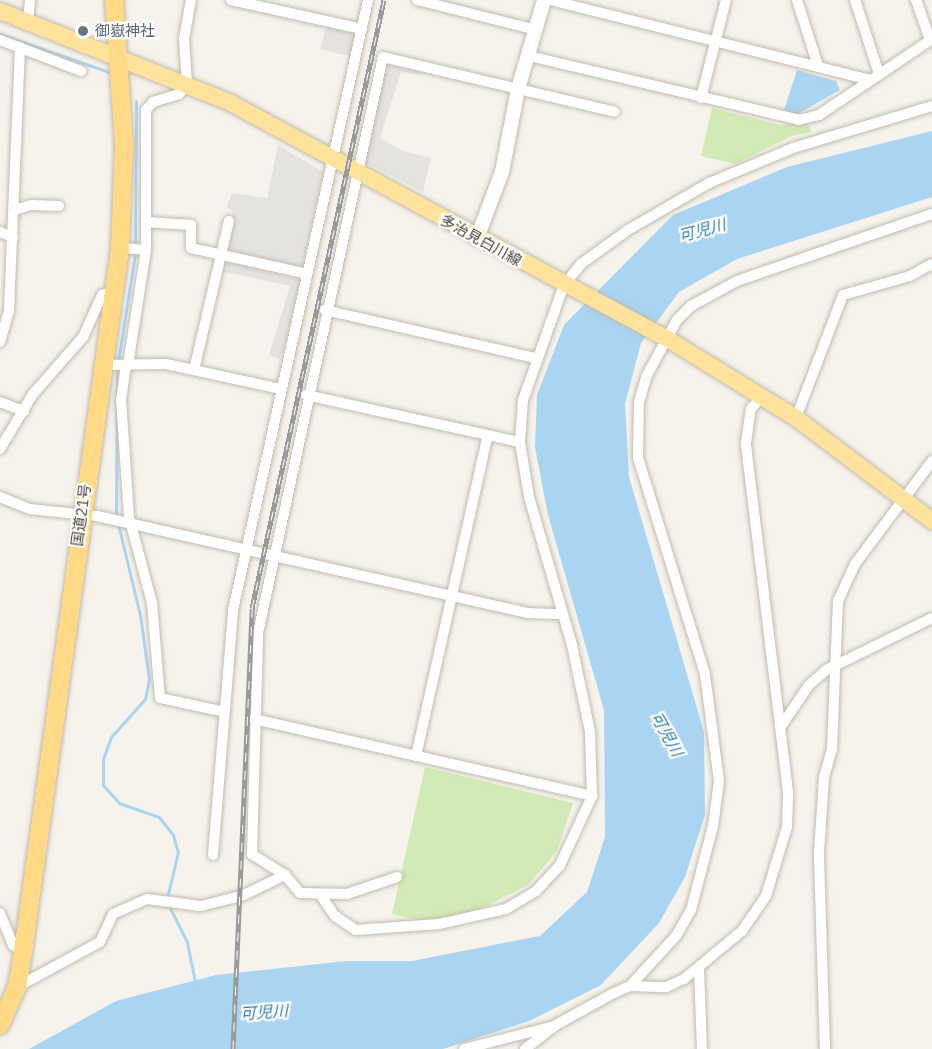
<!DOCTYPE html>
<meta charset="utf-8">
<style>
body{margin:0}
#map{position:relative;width:932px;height:1049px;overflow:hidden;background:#f6f3ec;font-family:"IBM Plex Sans","Noto Sans JP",sans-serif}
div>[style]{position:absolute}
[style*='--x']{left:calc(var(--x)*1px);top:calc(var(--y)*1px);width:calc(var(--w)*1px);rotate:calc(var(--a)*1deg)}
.green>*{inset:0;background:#d2eab5}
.parking>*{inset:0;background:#e5e3e0;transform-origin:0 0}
.water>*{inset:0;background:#a9d4f2}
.stream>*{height:3px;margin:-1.5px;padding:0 1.5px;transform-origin:1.5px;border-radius:1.5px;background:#a9d4f2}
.roads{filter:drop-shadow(0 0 2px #c2bbae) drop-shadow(0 0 2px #c2bbae)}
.minor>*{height:10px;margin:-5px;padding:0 5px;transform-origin:5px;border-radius:5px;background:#fff}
.tertiary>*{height:14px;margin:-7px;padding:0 7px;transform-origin:7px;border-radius:7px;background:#fff}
.primary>*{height:16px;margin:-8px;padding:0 8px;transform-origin:8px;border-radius:8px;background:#ffe39c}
.trunk>*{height:18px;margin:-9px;padding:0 9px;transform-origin:9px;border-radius:9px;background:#ffd985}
.rail>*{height:5px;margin-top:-2.5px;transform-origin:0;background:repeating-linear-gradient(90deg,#fff 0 9px,#9a9a9a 0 18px);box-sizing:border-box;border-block:2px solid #9a9a9a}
.dots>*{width:16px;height:16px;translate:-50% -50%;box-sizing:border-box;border:3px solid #fff;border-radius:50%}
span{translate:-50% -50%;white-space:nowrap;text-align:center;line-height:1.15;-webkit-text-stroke:4.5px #fff;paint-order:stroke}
.worship-label{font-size:15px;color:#5b616d}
.left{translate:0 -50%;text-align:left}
.street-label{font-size:15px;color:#4b4439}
.water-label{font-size:16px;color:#2e7ab2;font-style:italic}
</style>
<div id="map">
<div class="green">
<i style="clip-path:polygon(712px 108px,780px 125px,807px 123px,812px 132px,792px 136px,735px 164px,701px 156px)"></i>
<i style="clip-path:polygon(425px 767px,573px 803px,557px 851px,528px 885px,468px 915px,423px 921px,392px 914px)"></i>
</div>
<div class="parking">
<i style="left:326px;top:25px;width:32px;height:25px;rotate:13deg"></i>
<i style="clip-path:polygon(385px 65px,422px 70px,421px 75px,401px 72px,380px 138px,403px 151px,431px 158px,423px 192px,364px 162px)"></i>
<i style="clip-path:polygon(278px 145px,323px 172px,302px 268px,225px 250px,233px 210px,226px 208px,232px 193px,267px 198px)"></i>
<i style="clip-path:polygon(224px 261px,301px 280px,281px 360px,269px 355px,290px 286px,221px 271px)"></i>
</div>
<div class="water">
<i style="clip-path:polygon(797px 70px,836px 81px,840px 90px,796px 115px,784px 110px)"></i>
<i style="clip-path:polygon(932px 131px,932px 197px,737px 259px,679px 292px,641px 343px,625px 404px,629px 477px,704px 732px,705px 815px,685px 877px,659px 923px,601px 985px,529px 1021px,443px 1049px,29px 1049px,116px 1001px,216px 975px,347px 961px,412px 961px,540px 936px,587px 892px,605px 837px,604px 710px,548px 515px,535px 447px,537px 395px,564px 325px,673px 215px,787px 167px)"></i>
</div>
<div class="stream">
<i style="--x:0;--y:34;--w:115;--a:19.2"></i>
<i style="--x:135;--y:246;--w:145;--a:-89.6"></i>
<i style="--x:118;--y:362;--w:110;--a:-81.1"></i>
<i style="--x:116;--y:517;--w:149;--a:-89.6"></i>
<i style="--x:118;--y:524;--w:94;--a:76.4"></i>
<i style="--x:140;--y:615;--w:65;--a:82"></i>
<i style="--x:149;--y:679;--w:20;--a:101"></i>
<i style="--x:145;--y:699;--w:51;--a:131.8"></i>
<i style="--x:111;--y:737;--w:23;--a:110"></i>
<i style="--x:103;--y:759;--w:26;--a:90"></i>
<i style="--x:103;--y:785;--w:24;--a:48"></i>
<i style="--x:119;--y:803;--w:42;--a:19.3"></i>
<i style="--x:159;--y:817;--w:23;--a:52"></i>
<i style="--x:173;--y:835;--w:18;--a:74"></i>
<i style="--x:178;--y:852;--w:47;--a:103.4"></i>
<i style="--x:168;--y:904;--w:42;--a:63.4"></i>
<i style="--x:187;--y:942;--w:41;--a:78.7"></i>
</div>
<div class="roads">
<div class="minor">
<i style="--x:231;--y:0;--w:134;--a:12.5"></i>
<i style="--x:417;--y:0;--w:123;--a:14.1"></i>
<i style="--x:550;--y:0;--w:331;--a:14"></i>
<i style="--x:797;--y:0;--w:69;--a:72.3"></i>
<i style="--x:855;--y:0;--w:78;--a:72"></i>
<i style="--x:916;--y:0;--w:42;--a:70.7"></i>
<i style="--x:28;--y:20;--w:20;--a:-84"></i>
<i style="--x:0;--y:40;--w:87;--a:20.9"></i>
<i style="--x:529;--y:56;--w:277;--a:13.3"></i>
<i style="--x:799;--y:120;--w:21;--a:-14"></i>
<i style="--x:819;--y:115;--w:136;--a:-33.9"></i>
<i style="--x:701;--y:98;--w:101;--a:-75.7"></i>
<i style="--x:14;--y:210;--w:19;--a:-16"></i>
<i style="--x:32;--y:205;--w:27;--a:2"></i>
<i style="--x:146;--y:222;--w:45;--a:3.8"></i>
<i style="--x:191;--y:225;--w:23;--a:90"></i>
<i style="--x:191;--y:248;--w:119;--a:12.6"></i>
<i style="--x:0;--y:232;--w:14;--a:21"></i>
<i style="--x:120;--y:248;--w:26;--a:4"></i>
<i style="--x:325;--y:310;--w:215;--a:12.9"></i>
<i style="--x:0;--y:342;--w:33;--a:-74"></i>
<i style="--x:9;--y:310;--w:263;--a:-87.6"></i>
<i style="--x:102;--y:365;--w:64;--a:-0.9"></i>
<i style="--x:166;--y:364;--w:118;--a:12.3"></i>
<i style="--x:126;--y:365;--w:34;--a:98"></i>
<i style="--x:121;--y:399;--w:118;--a:86.1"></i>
<i style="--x:129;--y:517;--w:89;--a:75"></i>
<i style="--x:152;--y:603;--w:95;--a:85.2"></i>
<i style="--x:160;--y:698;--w:66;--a:12.2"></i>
<i style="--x:128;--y:365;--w:116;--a:-81.1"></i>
<i style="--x:146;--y:250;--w:140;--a:-90"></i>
<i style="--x:146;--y:110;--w:11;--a:-49"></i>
<i style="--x:153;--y:102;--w:27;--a:-17"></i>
<i style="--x:179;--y:94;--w:13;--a:-51"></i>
<i style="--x:187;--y:84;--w:45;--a:-93.8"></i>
<i style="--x:184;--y:39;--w:40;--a:-80"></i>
<i style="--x:194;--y:370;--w:153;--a:-76.8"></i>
<i style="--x:306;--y:395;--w:219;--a:12.4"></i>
<i style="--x:0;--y:402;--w:26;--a:21"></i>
<i style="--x:796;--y:418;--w:132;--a:-69.1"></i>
<i style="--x:843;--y:295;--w:70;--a:-15.8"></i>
<i style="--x:910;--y:276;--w:25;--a:-29"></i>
<i style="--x:0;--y:449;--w:64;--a:-59"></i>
<i style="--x:33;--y:394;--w:76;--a:-48.7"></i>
<i style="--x:83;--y:337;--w:46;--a:-65.7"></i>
<i style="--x:102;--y:295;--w:13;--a:-18"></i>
<i style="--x:0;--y:497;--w:31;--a:22"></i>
<i style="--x:29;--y:509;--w:68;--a:5.9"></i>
<i style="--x:97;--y:516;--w:442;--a:12.7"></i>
<i style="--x:528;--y:613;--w:34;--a:2"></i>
<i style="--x:254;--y:719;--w:347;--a:12.8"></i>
<i style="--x:592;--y:796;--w:64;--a:-91.8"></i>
<i style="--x:590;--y:732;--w:89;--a:-101.7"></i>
<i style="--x:572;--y:645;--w:154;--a:-106.2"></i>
<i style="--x:529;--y:497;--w:56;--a:-99.3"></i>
<i style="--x:520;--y:442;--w:42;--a:-85.9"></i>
<i style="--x:523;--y:400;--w:122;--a:-70.4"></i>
<i style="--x:564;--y:285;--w:27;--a:-51"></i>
<i style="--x:581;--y:264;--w:58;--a:-35.9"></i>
<i style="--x:628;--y:230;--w:94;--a:-30.1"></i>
<i style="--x:709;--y:183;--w:91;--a:-22.6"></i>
<i style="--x:793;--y:148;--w:145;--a:-16.8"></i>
<i style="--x:782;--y:725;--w:48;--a:-56"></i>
<i style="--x:809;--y:685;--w:23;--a:-41"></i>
<i style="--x:826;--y:670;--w:118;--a:-26.1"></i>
<i style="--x:416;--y:756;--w:329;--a:-77.4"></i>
<i style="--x:213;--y:855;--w:246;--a:-85.3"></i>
<i style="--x:233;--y:610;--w:625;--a:-77.52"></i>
<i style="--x:285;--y:875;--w:39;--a:-148"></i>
<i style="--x:252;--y:854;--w:221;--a:-88.4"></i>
<i style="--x:258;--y:633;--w:589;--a:-77.76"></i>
<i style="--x:383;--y:57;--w:238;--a:13.3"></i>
<i style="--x:320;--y:894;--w:27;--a:56"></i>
<i style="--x:335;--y:916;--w:25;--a:34"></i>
<i style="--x:356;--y:930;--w:83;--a:-4.1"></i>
<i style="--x:439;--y:924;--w:69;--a:-12.6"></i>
<i style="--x:506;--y:909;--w:35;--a:-31"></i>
<i style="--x:536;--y:891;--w:35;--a:-47"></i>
<i style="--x:560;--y:865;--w:76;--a:-65.1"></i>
<i style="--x:0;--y:913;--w:35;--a:68"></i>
<i style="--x:13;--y:945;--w:12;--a:35"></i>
<i style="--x:699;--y:968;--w:81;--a:87.9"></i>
<i style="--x:630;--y:986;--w:68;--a:-47.4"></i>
<i style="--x:676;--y:936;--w:30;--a:-60"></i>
<i style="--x:691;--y:910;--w:87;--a:-75.3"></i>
<i style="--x:713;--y:826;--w:45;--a:-82.4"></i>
<i style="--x:719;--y:781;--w:108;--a:-97.5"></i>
<i style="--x:705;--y:674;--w:227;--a:-107.2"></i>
<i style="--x:638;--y:457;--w:55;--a:-89"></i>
<i style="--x:639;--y:402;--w:26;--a:-74"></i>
<i style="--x:646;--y:377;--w:65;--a:-61.5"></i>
<i style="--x:677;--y:320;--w:20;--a:-45"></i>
<i style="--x:691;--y:306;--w:52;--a:-28.5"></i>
<i style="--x:737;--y:281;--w:206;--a:-19"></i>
<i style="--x:17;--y:987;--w:94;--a:-28.5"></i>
<i style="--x:100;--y:942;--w:31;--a:-65"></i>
<i style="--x:113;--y:914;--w:37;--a:-24"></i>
<i style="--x:147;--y:899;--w:54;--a:7.4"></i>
<i style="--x:201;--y:906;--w:44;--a:-14.3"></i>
<i style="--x:244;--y:895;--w:46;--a:-26"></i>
<i style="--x:285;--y:875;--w:23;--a:50"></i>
<i style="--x:300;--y:893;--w:47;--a:1.2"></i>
<i style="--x:347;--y:894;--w:53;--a:-18.8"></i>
<i style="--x:464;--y:1049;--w:93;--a:-14.3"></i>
<i style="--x:525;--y:1049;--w:37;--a:-38"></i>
<i style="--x:554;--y:1026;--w:68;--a:-28.8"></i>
<i style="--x:614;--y:993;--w:17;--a:-24"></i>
<i style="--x:630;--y:986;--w:36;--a:2"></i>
<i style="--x:666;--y:987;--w:20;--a:-24"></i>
<i style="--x:684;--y:979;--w:75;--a:-39.6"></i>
<i style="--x:742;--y:931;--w:42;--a:-55.6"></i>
<i style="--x:766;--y:896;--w:72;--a:-73.1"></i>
<i style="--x:787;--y:827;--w:35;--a:-88"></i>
<i style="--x:788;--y:792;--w:352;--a:-96.9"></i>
<i style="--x:746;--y:443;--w:34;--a:-82"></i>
<i style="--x:751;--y:409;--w:17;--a:-50"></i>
<i style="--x:825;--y:1049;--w:196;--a:-91.8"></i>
<i style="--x:819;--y:853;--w:76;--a:-86.2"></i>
<i style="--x:824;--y:777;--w:29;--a:-74"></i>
<i style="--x:832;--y:749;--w:148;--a:-87.7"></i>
<i style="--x:838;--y:601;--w:41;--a:-65.3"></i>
<i style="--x:855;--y:564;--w:129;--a:-53.2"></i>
</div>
<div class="tertiary">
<i style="--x:477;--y:238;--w:71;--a:-69.3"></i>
<i style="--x:502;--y:172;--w:85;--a:-79.1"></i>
<i style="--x:518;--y:89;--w:93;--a:-73.7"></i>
</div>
<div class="primary">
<i style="--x:0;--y:11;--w:249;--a:21.7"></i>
<i style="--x:231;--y:103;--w:494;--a:28.4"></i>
<i style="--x:666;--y:338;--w:153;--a:31.6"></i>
<i style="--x:796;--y:418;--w:171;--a:37.1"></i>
</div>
<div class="trunk">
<i style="--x:0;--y:1025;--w:42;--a:-65.9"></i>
<i style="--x:17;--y:987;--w:36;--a:-80"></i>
<i style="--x:23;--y:952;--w:711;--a:-82.15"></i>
<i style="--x:120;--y:248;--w:103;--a:-87.8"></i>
<i style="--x:124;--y:145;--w:145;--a:-93.9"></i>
</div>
</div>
<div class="rail">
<i style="--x:233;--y:1049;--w:441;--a:-87.5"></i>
<i style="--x:252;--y:608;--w:622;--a:-77.75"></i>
</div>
<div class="dots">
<i style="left:83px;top:31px;background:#6b7280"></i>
</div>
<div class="worship-label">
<span class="left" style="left:95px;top:31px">御嶽神社</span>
</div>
<div class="street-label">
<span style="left:481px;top:240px;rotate:29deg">多治見白川線</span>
<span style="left:81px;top:515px;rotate:-82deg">国道21号</span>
</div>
<div class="water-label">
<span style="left:702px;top:230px;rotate:-15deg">可児川</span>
<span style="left:667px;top:734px;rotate:61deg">可児川</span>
<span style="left:264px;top:1012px;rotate:-4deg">可児川</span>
</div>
</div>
